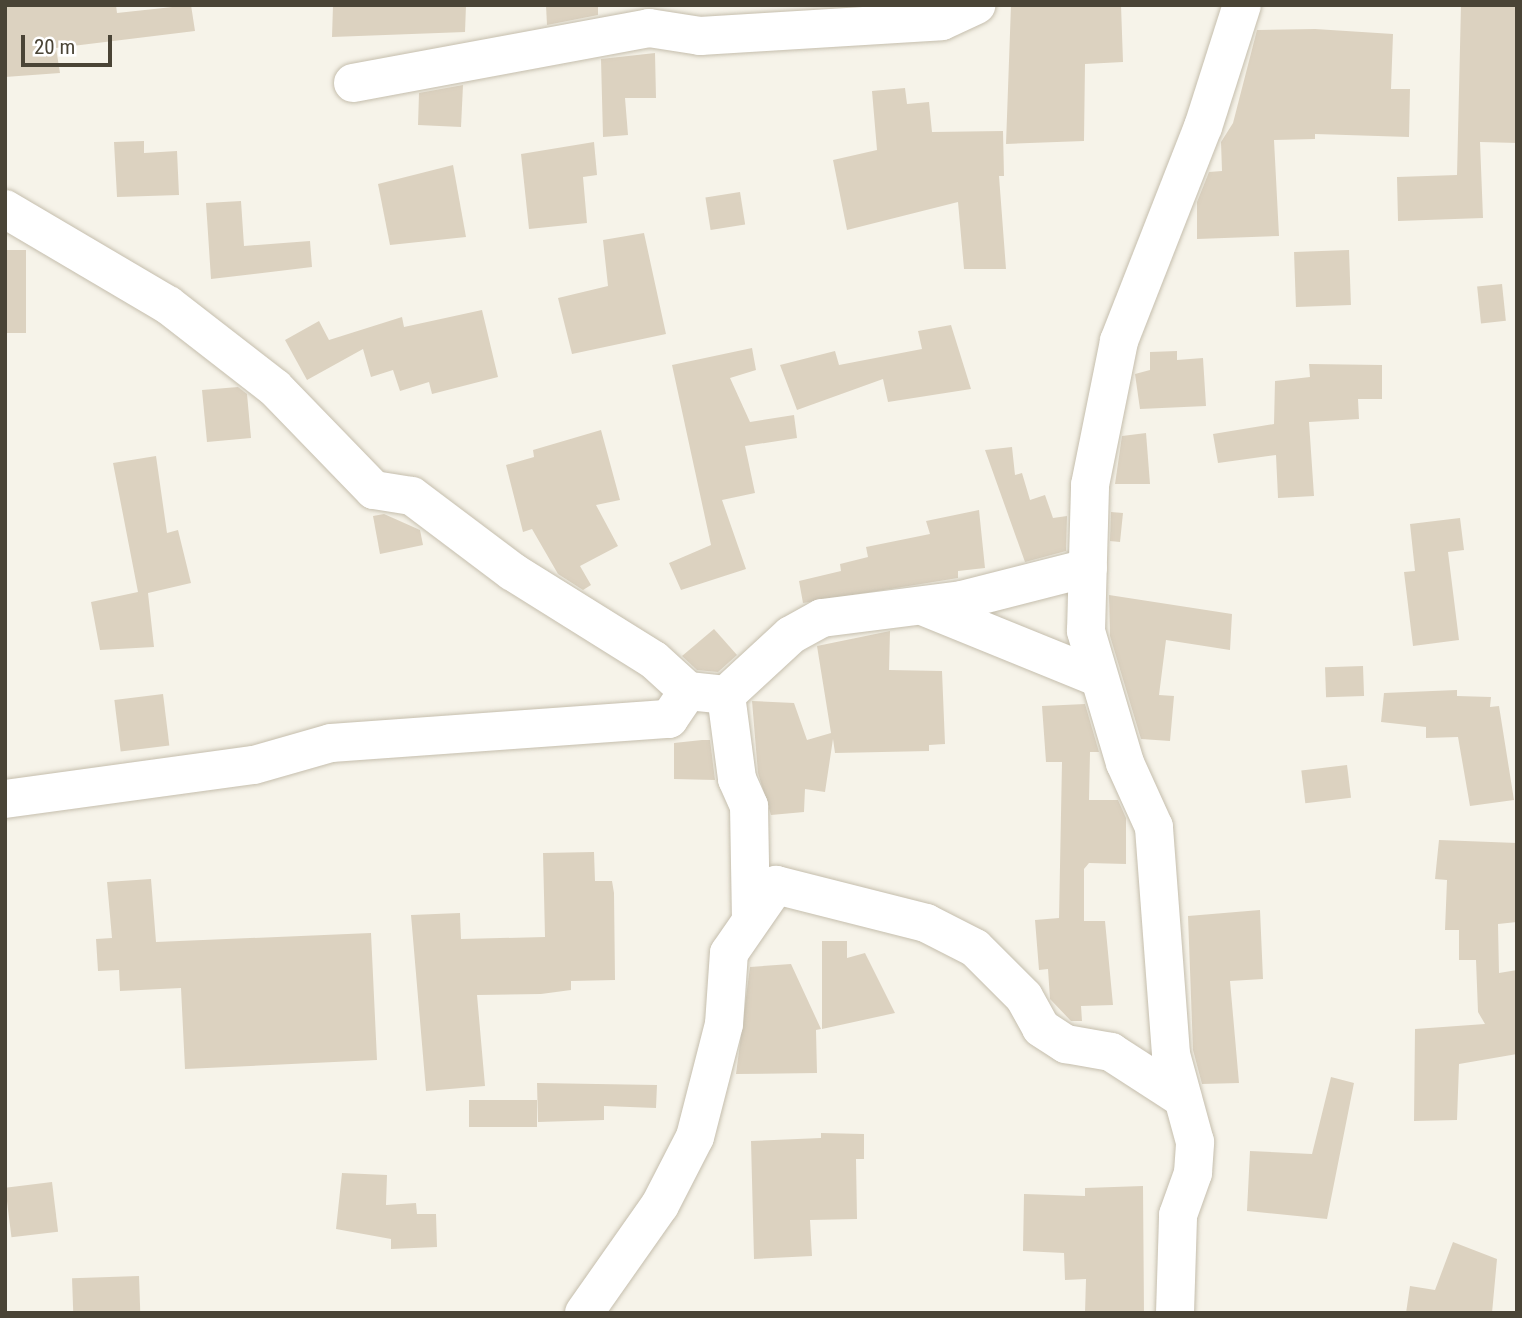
<!DOCTYPE html>
<style>
body{margin:0}
#map{position:relative;width:1522px;height:1318px;overflow:hidden;background:#f6f3e9;font-family:"Roboto Condensed",sans-serif}
div>[style]{position:absolute}
[style*='--x']{left:calc(var(--x)*1px);top:calc(var(--y)*1px);width:calc(var(--w)*1px);rotate:calc(var(--a)*1deg)}
.building>*{inset:0;background:#dcd2c0;transform-origin:0 0}
.roads{filter:drop-shadow(0 0 2px #c5bead) drop-shadow(0 0 2px #c5bead)}
.minor>*{height:38px;margin:-19px;padding:0 19px;transform-origin:19px;border-radius:19px;background:#fff}
span{translate:-50% -50%;white-space:nowrap;text-align:center;line-height:1.15;-webkit-text-stroke:7px #fff;paint-order:stroke}
.frame{position:absolute;inset:0;border:7px solid #4a4436;pointer-events:none}
.scale{position:absolute;left:21px;top:35px;width:91px;height:32px;box-sizing:border-box;border:4px solid #4a4436;border-top:0;padding-left:9px;font-size:21px;line-height:24px;white-space:nowrap;color:#4a4436;-webkit-text-stroke:5px #fff;paint-order:stroke}
</style>
<div id="map">
<div class="building">
<i style="clip-path:polygon(5px 5px,116px 5px,117px 13px,191px 5px,195px 31px,56px 48px,60px 73px,5px 77px)"></i>
<i style="clip-path:polygon(333px 5px,466px 5px,465px 32px,332px 37px)"></i>
<i style="clip-path:polygon(546px 5px,598px 5px,598px 15px,547px 25px)"></i>
<i style="clip-path:polygon(1011px 5px,1121px 5px,1123px 62px,1085px 64px,1084px 141px,1006px 144px)"></i>
<i style="clip-path:polygon(1461px 5px,1517px 5px,1517px 143px,1480px 142px,1483px 218px,1398px 221px,1397px 177px,1457px 175px)"></i>
<i style="clip-path:polygon(1315px 29px,1393px 34px,1391px 89px,1410px 89px,1409px 137px,1315px 134px,1315px 139px,1274px 140px,1279px 236px,1197px 239px,1197px 202px,1209px 172px,1222px 171px,1221px 142px,1233px 123px,1257px 30px)"></i>
<i style="clip-path:polygon(655px 53px,656px 98px,625px 98px,628px 135px,603px 137px,601px 59px)"></i>
<i style="clip-path:polygon(463px 85px,461px 127px,418px 125px,419px 93px)"></i>
<i style="clip-path:polygon(905px 88px,907px 104px,929px 102px,932px 132px,1003px 131px,1004px 176px,999px 176px,1006px 269px,964px 269px,958px 202px,847px 230px,833px 160px,877px 150px,872px 91px)"></i>
<i style="clip-path:polygon(144px 141px,144px 153px,177px 151px,179px 195px,117px 197px,114px 142px)"></i>
<i style="clip-path:polygon(594px 142px,597px 175px,583px 177px,587px 223px,529px 229px,521px 154px)"></i>
<i style="clip-path:polygon(453px 165px,466px 237px,390px 245px,378px 184px)"></i>
<i style="left:740px;top:192px;width:33px;height:35px;rotate:81deg"></i>
<i style="clip-path:polygon(241px 201px,244px 246px,310px 241px,312px 267px,211px 279px,206px 203px)"></i>
<i style="clip-path:polygon(644px 233px,666px 334px,572px 354px,558px 298px,608px 286px,603px 240px)"></i>
<i style="left:5px;top:250px;width:21px;height:83px"></i>
<i style="left:1349px;top:250px;width:55px;height:55px;rotate:88deg"></i>
<i style="left:1502px;top:284px;width:37px;height:25px;rotate:84deg"></i>
<i style="clip-path:polygon(482px 310px,498px 377px,432px 394px,429px 382px,400px 391px,393px 370px,371px 377px,363px 349px,307px 380px,285px 340px,319px 321px,329px 340px,402px 317px,404px 327px)"></i>
<i style="clip-path:polygon(951px 325px,971px 389px,888px 402px,883px 379px,797px 410px,780px 365px,835px 351px,839px 365px,922px 349px,918px 331px)"></i>
<i style="clip-path:polygon(752px 348px,756px 370px,730px 378px,750px 422px,794px 415px,797px 438px,745px 446px,755px 493px,722px 500px,746px 569px,681px 590px,669px 563px,711px 545px,672px 365px)"></i>
<i style="clip-path:polygon(1177px 351px,1177px 360px,1203px 358px,1206px 406px,1140px 409px,1135px 374px,1150px 370px,1150px 352px)"></i>
<i style="clip-path:polygon(1309px 364px,1382px 365px,1382px 399px,1358px 399px,1359px 419px,1309px 422px,1314px 496px,1278px 498px,1276px 455px,1218px 463px,1213px 434px,1274px 424px,1275px 381px,1310px 377px)"></i>
<i style="clip-path:polygon(238px 387px,247px 394px,251px 438px,207px 442px,202px 390px)"></i>
<i style="clip-path:polygon(601px 430px,620px 500px,596px 505px,618px 546px,580px 566px,591px 585px,583px 590px,558px 574px,532px 529px,523px 532px,506px 465px,534px 457px,533px 450px)"></i>
<i style="clip-path:polygon(1146px 433px,1150px 484px,1115px 484px,1122px 436px)"></i>
<i style="clip-path:polygon(1012px 447px,1015px 475px,1022px 473px,1030px 500px,1045px 495px,1053px 518px,1067px 516px,1066px 551px,1025px 562px,985px 450px)"></i>
<i style="clip-path:polygon(156px 456px,167px 533px,178px 530px,191px 583px,148px 593px,154px 647px,100px 650px,91px 602px,138px 592px,113px 463px)"></i>
<i style="clip-path:polygon(979px 510px,985px 568px,958px 571px,958px 578px,803px 603px,799px 581px,841px 571px,840px 564px,868px 557px,866px 547px,930px 534px,926px 521px)"></i>
<i style="clip-path:polygon(1111px 512px,1123px 513px,1120px 542px,1110px 541px)"></i>
<i style="clip-path:polygon(384px 514px,420px 530px,423px 545px,380px 554px,373px 516px)"></i>
<i style="clip-path:polygon(1460px 518px,1464px 550px,1448px 552px,1459px 640px,1413px 646px,1404px 572px,1415px 571px,1410px 524px)"></i>
<i style="clip-path:polygon(1109px 595px,1232px 614px,1230px 650px,1166px 640px,1159px 695px,1174px 696px,1170px 741px,1141px 739px,1110px 636px)"></i>
<i style="clip-path:polygon(714px 629px,737px 655px,718px 672px,697px 670px,682px 656px)"></i>
<i style="clip-path:polygon(890px 631px,889px 670px,942px 671px,945px 744px,929px 745px,929px 751px,835px 753px,833px 739px,825px 792px,805px 789px,804px 812px,771px 815px,758px 773px,752px 701px,794px 703px,807px 740px,831px 733px,817px 646px)"></i>
<i style="left:1363px;top:666px;width:30px;height:38px;rotate:88deg"></i>
<i style="clip-path:polygon(1457px 690px,1457px 696px,1491px 697px,1490px 707px,1499px 706px,1514px 800px,1470px 806px,1458px 737px,1426px 738px,1426px 727px,1381px 722px,1384px 693px)"></i>
<i style="left:163px;top:694px;width:52px;height:49px;rotate:83deg"></i>
<i style="clip-path:polygon(1085px 704px,1099px 752px,1090px 752px,1089px 800px,1118px 800px,1126px 818px,1126px 864px,1089px 863px,1084px 869px,1084px 921px,1105px 921px,1113px 1005px,1081px 1006px,1082px 1021px,1071px 1021px,1050px 999px,1048px 969px,1039px 970px,1035px 920px,1059px 918px,1062px 762px,1046px 762px,1042px 706px)"></i>
<i style="clip-path:polygon(702px 740px,710px 740px,715px 780px,674px 779px,674px 743px)"></i>
<i style="left:1347px;top:765px;width:33px;height:46px;rotate:83deg"></i>
<i style="clip-path:polygon(1439px 840px,1517px 843px,1517px 922px,1498px 924px,1499px 973px,1517px 970px,1517px 1054px,1459px 1064px,1457px 1120px,1414px 1121px,1415px 1029px,1485px 1024px,1478px 1012px,1476px 960px,1459px 960px,1459px 930px,1445px 930px,1447px 880px,1435px 879px)"></i>
<i style="clip-path:polygon(594px 852px,595px 881px,612px 881px,614px 893px,615px 980px,571px 981px,571px 990px,541px 994px,477px 995px,485px 1086px,426px 1091px,411px 915px,460px 913px,461px 939px,545px 937px,543px 853px)"></i>
<i style="clip-path:polygon(151px 879px,156px 942px,371px 933px,377px 1060px,185px 1069px,181px 988px,120px 991px,119px 970px,98px 971px,96px 939px,112px 938px,107px 882px)"></i>
<i style="clip-path:polygon(1260px 910px,1263px 979px,1230px 981px,1239px 1083px,1202px 1084px,1193px 1050px,1188px 916px)"></i>
<i style="clip-path:polygon(822px 941px,847px 941px,847px 958px,865px 953px,895px 1013px,822px 1029px)"></i>
<i style="clip-path:polygon(791px 964px,821px 1029px,816px 1030px,817px 1073px,736px 1074px,750px 967px)"></i>
<i style="clip-path:polygon(1331px 1077px,1354px 1083px,1327px 1219px,1247px 1211px,1250px 1151px,1312px 1154px)"></i>
<i style="clip-path:polygon(537px 1083px,657px 1085px,656px 1108px,604px 1106px,604px 1120px,538px 1122px)"></i>
<i style="left:469px;top:1100px;width:68px;height:27px"></i>
<i style="clip-path:polygon(821px 1133px,864px 1134px,864px 1159px,856px 1159px,857px 1219px,810px 1220px,812px 1256px,754px 1259px,751px 1141px,821px 1138px)"></i>
<i style="clip-path:polygon(342px 1173px,387px 1175px,386px 1205px,416px 1203px,417px 1214px,436px 1214px,437px 1247px,391px 1249px,391px 1239px,336px 1229px)"></i>
<i style="left:52px;top:1182px;width:50px;height:47px;rotate:83deg"></i>
<i style="clip-path:polygon(1143px 1186px,1144px 1313px,1085px 1313px,1086px 1279px,1065px 1280px,1064px 1253px,1023px 1251px,1024px 1194px,1085px 1196px,1085px 1188px)"></i>
<i style="clip-path:polygon(1453px 1242px,1497px 1259px,1492px 1313px,1406px 1313px,1410px 1286px,1435px 1290px)"></i>
<i style="left:139px;top:1276px;width:37px;height:67px;rotate:88deg"></i>
</div>
<div class="roads">
<div class="minor">
<i style="--x:353;--y:83;--w:301;--a:-10.5"></i>
<i style="--x:649;--y:28;--w:52;--a:8.9"></i>
<i style="--x:700;--y:36;--w:242;--a:-3.5"></i>
<i style="--x:942;--y:21;--w:38;--a:-25"></i>
<i style="--x:5;--y:209;--w:189;--a:30.5"></i>
<i style="--x:168;--y:305;--w:135;--a:37.8"></i>
<i style="--x:275;--y:388;--w:142;--a:45.9"></i>
<i style="--x:374;--y:490;--w:38;--a:9"></i>
<i style="--x:412;--y:496;--w:126;--a:37"></i>
<i style="--x:513;--y:572;--w:166;--a:32"></i>
<i style="--x:654;--y:660;--w:46;--a:42.4"></i>
<i style="--x:688;--y:691;--w:38;--a:6"></i>
<i style="--x:726;--y:695;--w:88;--a:-42.7"></i>
<i style="--x:791;--y:635;--w:35;--a:-29"></i>
<i style="--x:822;--y:618;--w:141;--a:-7.3"></i>
<i style="--x:962;--y:600;--w:130;--a:-14.3"></i>
<i style="--x:922;--y:606;--w:191;--a:22.1"></i>
<i style="--x:726;--y:695;--w:85;--a:82.5"></i>
<i style="--x:737;--y:779;--w:30;--a:66"></i>
<i style="--x:749;--y:806;--w:111;--a:89"></i>
<i style="--x:5;--y:799;--w:251;--a:-7.8"></i>
<i style="--x:254;--y:765;--w:80;--a:-15.9"></i>
<i style="--x:331;--y:743;--w:339;--a:-4.1"></i>
<i style="--x:669;--y:719;--w:34;--a:-56"></i>
<i style="--x:584;--y:1313;--w:132;--a:-54.9"></i>
<i style="--x:660;--y:1205;--w:76;--a:-62.8"></i>
<i style="--x:695;--y:1137;--w:117;--a:-75.6"></i>
<i style="--x:724;--y:1024;--w:71;--a:-86"></i>
<i style="--x:729;--y:953;--w:83;--a:-55.3"></i>
<i style="--x:776;--y:885;--w:155;--a:14.2"></i>
<i style="--x:926;--y:923;--w:55;--a:27"></i>
<i style="--x:975;--y:948;--w:69;--a:45"></i>
<i style="--x:1024;--y:997;--w:35;--a:61"></i>
<i style="--x:1041;--y:1028;--w:30;--a:33"></i>
<i style="--x:1066;--y:1044;--w:46;--a:10.1"></i>
<i style="--x:1111;--y:1052;--w:85;--a:32.9"></i>
<i style="--x:1175;--y:1313;--w:98;--a:-88.2"></i>
<i style="--x:1178;--y:1215;--w:45;--a:-70.3"></i>
<i style="--x:1193;--y:1173;--w:31;--a:-86"></i>
<i style="--x:1195;--y:1142;--w:91;--a:-105.3"></i>
<i style="--x:1171;--y:1054;--w:228;--a:-94.3"></i>
<i style="--x:1154;--y:827;--w:70;--a:-114.4"></i>
<i style="--x:1125;--y:763;--w:138;--a:-106.5"></i>
<i style="--x:1086;--y:631;--w:146;--a:-88.4"></i>
<i style="--x:1090;--y:485;--w:147;--a:-78.6"></i>
<i style="--x:1119;--y:341;--w:230;--a:-68.6"></i>
<i style="--x:1203;--y:127;--w:128;--a:-72.3"></i>
</div>
</div>
<div class="frame"></div>
<div class="scale">20 m</div>
</div>
